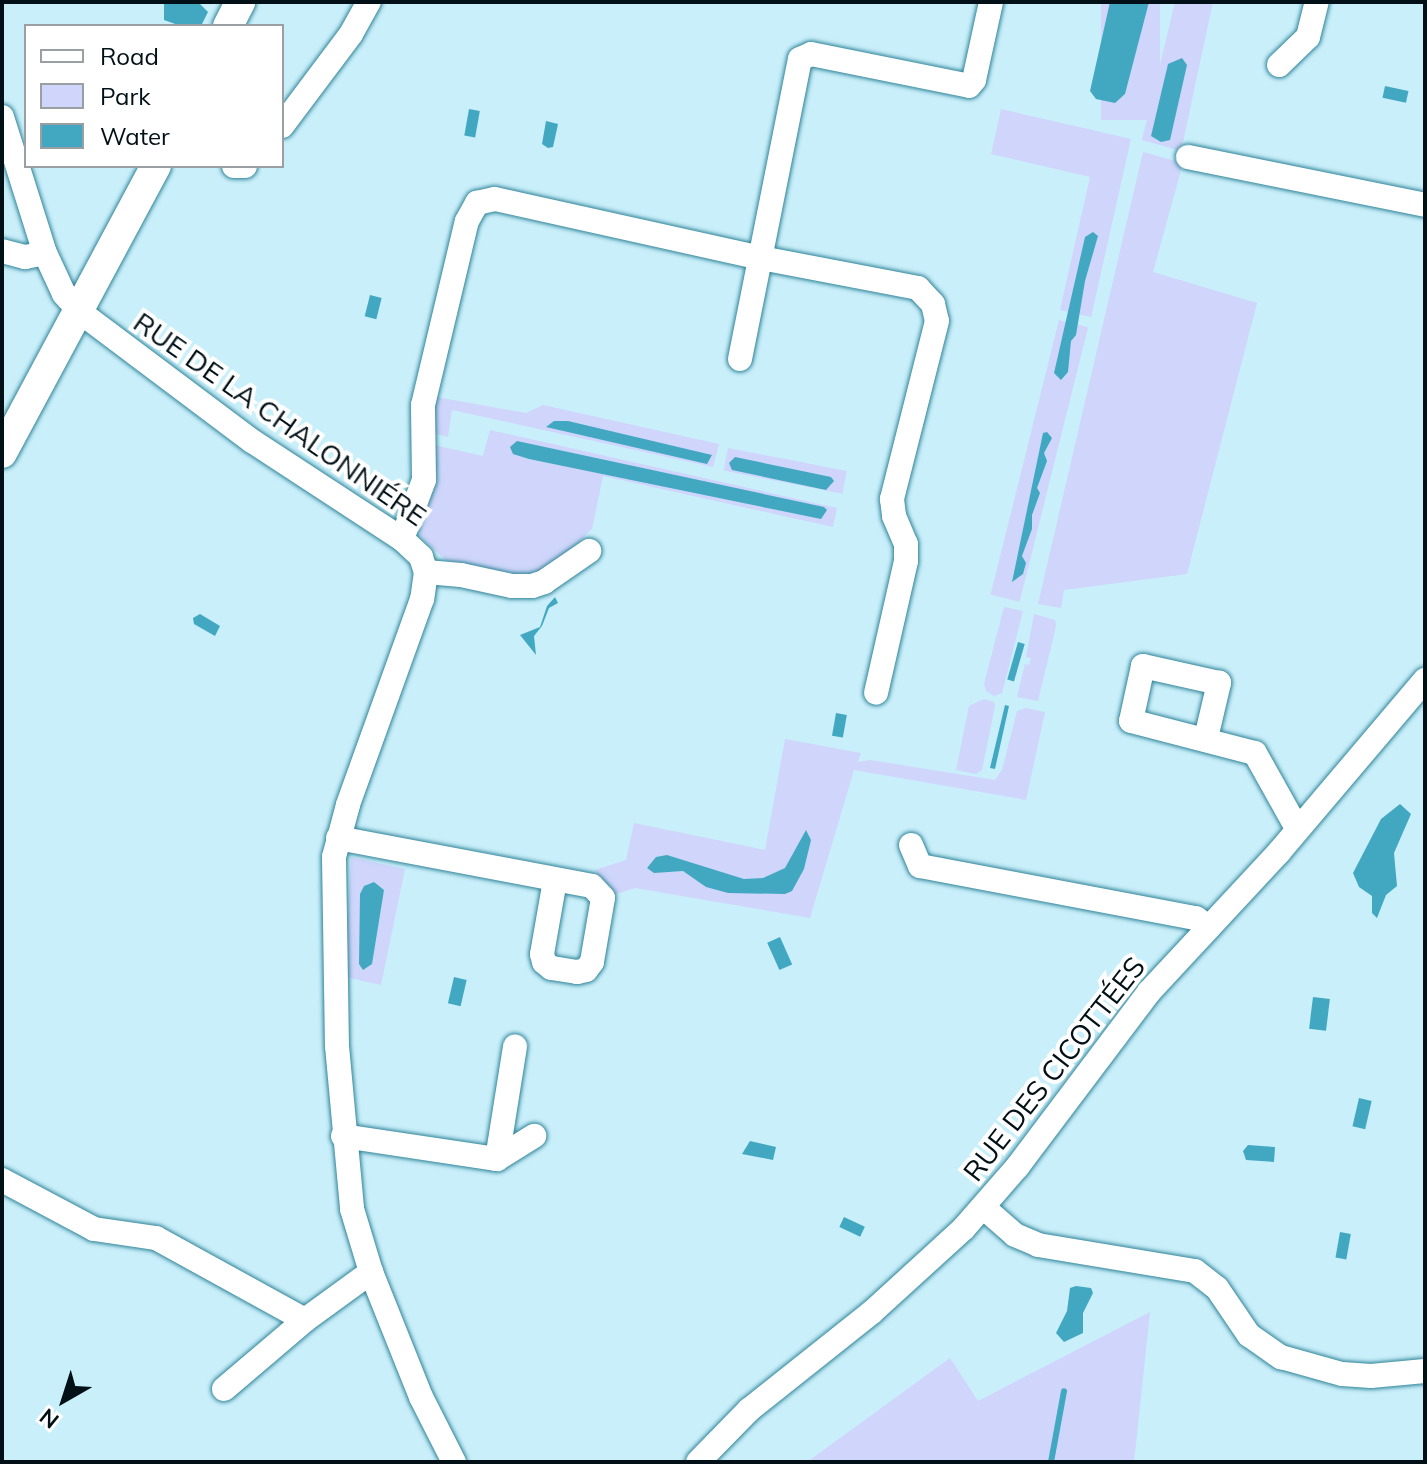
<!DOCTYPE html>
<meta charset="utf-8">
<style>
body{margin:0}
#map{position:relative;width:1427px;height:1464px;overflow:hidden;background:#c9effa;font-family:Mulish,sans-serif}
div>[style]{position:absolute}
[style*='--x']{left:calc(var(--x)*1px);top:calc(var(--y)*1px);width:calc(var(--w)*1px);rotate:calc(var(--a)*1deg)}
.green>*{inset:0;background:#cfd5fb;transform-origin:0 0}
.water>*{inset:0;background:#42a8c2;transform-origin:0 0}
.stream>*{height:6px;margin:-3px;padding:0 3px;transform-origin:3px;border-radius:3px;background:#42a8c2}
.roads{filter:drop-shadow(0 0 2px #2f8499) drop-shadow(0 0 2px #2f8499)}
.minor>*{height:24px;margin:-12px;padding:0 12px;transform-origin:12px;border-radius:12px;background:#fff}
.major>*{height:30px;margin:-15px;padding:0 15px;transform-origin:15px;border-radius:15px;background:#fff}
span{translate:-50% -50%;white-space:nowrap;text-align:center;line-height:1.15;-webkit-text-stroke:8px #fff;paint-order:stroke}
.street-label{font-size:28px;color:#001016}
.frame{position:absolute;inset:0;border:4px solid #001016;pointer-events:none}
.legend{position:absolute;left:24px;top:24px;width:260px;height:144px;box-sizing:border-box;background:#fff;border:2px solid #999fa2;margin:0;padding:10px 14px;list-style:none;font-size:24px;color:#001016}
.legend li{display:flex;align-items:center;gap:16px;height:40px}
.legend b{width:40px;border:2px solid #999fa2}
.north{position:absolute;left:24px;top:1360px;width:80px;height:80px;-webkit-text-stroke:6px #fff;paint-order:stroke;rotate:219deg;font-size:22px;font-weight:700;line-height:32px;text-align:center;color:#001016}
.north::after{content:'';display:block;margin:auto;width:28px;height:36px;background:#001016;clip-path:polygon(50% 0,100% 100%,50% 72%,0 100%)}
</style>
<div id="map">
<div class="green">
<i style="left:1101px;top:2px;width:59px;height:118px"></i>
<i style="clip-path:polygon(1175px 2px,1213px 2px,1181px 151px,1142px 140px)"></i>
<i style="clip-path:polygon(1001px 109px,1131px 139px,1091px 317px,1060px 310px,1090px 177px,991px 154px)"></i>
<i style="clip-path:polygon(1143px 152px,1183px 163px,1153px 272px,1257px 303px,1187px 574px,1064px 590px,1061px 608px,1038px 604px)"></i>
<i style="left:1059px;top:320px;width:30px;height:283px;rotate:14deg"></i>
<i style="clip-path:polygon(436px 397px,526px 413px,543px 405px,719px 444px,713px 467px,452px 410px,448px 437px,432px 433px)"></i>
<i style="clip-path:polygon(490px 430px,837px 508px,833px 527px,603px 476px,592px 529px,569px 552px,532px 578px,452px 566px,420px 536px,421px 522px,438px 480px,434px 445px,483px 456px)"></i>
<i style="left:728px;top:448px;width:121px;height:23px;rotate:11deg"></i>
<i style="clip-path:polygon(1004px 607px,1023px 611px,1002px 693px,994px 696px,986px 691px,984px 684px)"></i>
<i style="clip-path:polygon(1034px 614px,1055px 620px,1056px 626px,1038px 701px,1017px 697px,1025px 664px,1029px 665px,1031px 658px,1026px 657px)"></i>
<i style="clip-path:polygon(984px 699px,994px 702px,995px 706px,982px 770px,976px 774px,956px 770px,969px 706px)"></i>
<i style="clip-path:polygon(1026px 708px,1045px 712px,1026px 800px,854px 770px,810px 918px,635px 888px,610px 896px,595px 870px,626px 860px,634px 823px,765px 850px,785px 739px,861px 753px,858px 762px,870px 760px,995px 780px,1002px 770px,1017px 711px)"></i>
<i style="clip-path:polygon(351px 857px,405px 869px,381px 985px,345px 977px)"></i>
<i style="clip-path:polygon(1150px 1312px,1134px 1462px,807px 1462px,950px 1358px,978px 1401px)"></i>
</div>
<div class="water">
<i style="clip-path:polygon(164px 2px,198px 2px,208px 12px,201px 26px,181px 26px,164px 20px)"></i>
<i style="clip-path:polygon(1110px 2px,1149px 2px,1125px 94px,1115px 103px,1096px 99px,1090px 91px)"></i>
<i style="clip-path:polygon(1182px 58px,1187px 65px,1170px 140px,1161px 142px,1151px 136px,1168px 64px)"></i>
<i style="left:1385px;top:86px;width:24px;height:12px;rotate:12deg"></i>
<i style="left:469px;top:109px;width:11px;height:27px;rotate:10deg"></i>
<i style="clip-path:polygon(546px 121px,558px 124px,553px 147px,548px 148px,542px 144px)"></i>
<i style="clip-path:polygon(1093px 232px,1098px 236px,1085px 281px,1076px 335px,1071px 341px,1068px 372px,1061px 380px,1054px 373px,1085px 237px)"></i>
<i style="left:370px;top:295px;width:12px;height:22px;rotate:14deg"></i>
<i style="clip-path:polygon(554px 421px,568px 421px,712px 455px,707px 464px,546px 427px)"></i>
<i style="clip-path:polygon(1047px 432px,1052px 438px,1044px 453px,1047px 461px,1037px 488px,1040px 493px,1032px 515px,1032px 529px,1022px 556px,1026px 563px,1023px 574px,1012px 582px,1043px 433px)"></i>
<i style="clip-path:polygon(517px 441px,824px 507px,827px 510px,821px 519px,529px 459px,513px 454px,510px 447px)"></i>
<i style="clip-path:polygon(735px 457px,831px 477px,834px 481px,826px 490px,732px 470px,729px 463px)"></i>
<i style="clip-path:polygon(555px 597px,558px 603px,549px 608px,542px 626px,534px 636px,536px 655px,520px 635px,540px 627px,547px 606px)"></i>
<i style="clip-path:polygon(200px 614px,220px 626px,215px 636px,194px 624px,193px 618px)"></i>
<i style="left:1018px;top:642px;width:7px;height:39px;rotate:16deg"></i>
<i style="clip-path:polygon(1005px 705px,1009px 706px,995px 769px,990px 768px)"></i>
<i style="left:836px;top:713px;width:11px;height:23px;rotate:10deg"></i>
<i style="clip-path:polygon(1400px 804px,1411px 814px,1394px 853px,1397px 886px,1386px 895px,1377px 918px,1372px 913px,1372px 896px,1359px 887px,1353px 873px,1381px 819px)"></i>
<i style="clip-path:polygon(806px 830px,811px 840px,804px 869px,792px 891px,785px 894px,728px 893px,706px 887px,683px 871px,654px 873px,647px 868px,656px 857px,667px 855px,744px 879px,763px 878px,785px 868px)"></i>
<i style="clip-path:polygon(374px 882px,384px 890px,372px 964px,363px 970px,359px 964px,360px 894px,364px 886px)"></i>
<i style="left:780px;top:937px;width:30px;height:14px;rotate:66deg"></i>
<i style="left:454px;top:977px;width:13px;height:27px;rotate:13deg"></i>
<i style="left:1313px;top:997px;width:17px;height:32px;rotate:7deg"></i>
<i style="left:1359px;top:1098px;width:13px;height:29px;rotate:13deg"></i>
<i style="clip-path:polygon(750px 1141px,776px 1147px,773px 1160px,742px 1154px)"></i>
<i style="clip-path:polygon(1248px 1145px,1275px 1147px,1274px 1162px,1246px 1160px,1243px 1151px)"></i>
<i style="left:844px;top:1217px;width:23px;height:11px;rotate:25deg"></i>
<i style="left:1340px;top:1232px;width:11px;height:26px;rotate:10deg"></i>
<i style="clip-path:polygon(1076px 1286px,1091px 1288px,1093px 1293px,1083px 1313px,1083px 1333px,1064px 1342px,1056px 1333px,1067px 1311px,1070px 1288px)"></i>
</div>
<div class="stream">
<i style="--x:1051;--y:1462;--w:72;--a:-79.6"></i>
</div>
<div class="roads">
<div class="minor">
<i style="--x:1279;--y:65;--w:40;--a:-44"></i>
<i style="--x:1308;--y:37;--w:36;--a:-76"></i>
<i style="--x:2;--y:117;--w:143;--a:72.5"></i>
<i style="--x:45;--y:253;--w:45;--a:65.1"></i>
<i style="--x:64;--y:294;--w:24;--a:48"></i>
<i style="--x:80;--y:312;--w:215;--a:36.9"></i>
<i style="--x:252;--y:441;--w:179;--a:33.2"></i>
<i style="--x:402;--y:539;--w:26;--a:43"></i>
<i style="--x:421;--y:557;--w:16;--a:72"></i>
<i style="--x:426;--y:572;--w:27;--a:98"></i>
<i style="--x:422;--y:599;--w:219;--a:109.8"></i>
<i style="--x:348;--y:805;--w:54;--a:105.1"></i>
<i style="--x:334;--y:857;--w:189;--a:89.1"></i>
<i style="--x:337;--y:1046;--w:164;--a:84.7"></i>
<i style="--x:352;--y:1209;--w:66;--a:73.2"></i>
<i style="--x:371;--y:1272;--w:135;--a:68.2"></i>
<i style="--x:421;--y:1397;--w:73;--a:63.1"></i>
<i style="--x:282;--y:126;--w:115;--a:-53.1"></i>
<i style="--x:351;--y:34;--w:37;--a:-61"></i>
<i style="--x:1188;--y:157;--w:242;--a:11.4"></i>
<i style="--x:234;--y:166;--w:11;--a:0"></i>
<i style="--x:2;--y:251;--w:24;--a:15"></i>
<i style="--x:25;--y:257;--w:20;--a:-11"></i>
<i style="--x:740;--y:359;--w:306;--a:-78.7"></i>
<i style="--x:800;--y:59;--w:12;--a:-24"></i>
<i style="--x:811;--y:54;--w:161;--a:11.4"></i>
<i style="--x:969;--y:86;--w:8;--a:-50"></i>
<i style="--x:974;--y:80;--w:80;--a:-77.7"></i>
<i style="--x:402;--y:539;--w:63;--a:-69.6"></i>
<i style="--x:424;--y:480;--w:75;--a:-90.8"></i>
<i style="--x:423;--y:405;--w:189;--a:-76.6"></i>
<i style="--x:467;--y:221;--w:21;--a:-61"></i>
<i style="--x:477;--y:203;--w:18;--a:-13"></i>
<i style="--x:495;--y:199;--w:272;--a:12.5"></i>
<i style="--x:761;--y:258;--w:160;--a:10.8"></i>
<i style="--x:918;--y:288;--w:22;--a:47"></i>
<i style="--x:933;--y:304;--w:17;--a:77"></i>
<i style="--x:937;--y:321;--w:184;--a:104.2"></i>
<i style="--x:892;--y:499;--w:17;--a:83"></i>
<i style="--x:894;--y:516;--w:30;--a:67"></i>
<i style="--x:906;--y:544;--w:17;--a:90"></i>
<i style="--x:906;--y:561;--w:135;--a:102.8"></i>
<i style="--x:426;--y:572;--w:35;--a:5"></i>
<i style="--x:461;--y:575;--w:52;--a:12.2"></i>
<i style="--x:512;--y:586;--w:20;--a:0"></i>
<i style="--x:532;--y:586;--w:13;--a:-18"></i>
<i style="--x:544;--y:582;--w:55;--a:-34.6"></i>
<i style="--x:1206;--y:738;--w:57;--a:-76.7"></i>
<i style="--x:1219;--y:683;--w:78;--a:-167.4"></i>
<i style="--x:1143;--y:666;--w:56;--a:102.3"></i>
<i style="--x:1131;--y:721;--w:128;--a:14.5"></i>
<i style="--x:1255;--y:753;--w:86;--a:60.8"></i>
<i style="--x:338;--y:838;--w:258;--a:10.7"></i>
<i style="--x:592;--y:886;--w:16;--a:47"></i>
<i style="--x:603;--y:898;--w:65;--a:99.8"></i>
<i style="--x:592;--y:962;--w:10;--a:127"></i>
<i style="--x:586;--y:970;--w:9;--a:167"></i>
<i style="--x:577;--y:972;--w:26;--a:-171"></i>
<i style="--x:551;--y:968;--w:9;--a:-139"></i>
<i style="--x:544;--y:962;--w:8;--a:-104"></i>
<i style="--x:542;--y:954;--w:75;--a:-80"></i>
<i style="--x:911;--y:845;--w:23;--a:67"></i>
<i style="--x:920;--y:866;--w:281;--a:10.7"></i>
<i style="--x:1196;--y:918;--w:16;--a:38"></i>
<i style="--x:343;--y:1136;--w:156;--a:8.5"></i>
<i style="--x:497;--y:1159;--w:44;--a:-31.9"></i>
<i style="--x:497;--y:1159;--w:114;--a:-80.9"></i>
<i style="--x:2;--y:1180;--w:104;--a:28"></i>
<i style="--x:94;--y:1229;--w:63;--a:8.3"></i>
<i style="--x:156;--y:1238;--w:170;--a:28.8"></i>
<i style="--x:983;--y:1207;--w:43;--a:41.2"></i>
<i style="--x:1015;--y:1235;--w:25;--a:23"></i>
<i style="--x:1038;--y:1245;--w:159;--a:9.4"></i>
<i style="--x:1195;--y:1271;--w:28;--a:38"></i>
<i style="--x:1217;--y:1288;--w:57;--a:55.8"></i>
<i style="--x:1249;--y:1335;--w:39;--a:35"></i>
<i style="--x:1281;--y:1357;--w:63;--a:15.6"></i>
<i style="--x:1342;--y:1374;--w:29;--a:4"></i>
<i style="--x:1371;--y:1376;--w:54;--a:-5.3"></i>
<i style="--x:224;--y:1389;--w:106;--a:-40.4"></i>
<i style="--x:305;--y:1320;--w:82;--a:-36"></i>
<i style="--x:698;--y:1462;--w:73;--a:-45.6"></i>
<i style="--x:749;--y:1410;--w:156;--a:-38.5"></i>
<i style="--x:871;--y:1313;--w:126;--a:-42.4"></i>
<i style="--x:964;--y:1228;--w:82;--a:-48.9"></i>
<i style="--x:1018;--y:1166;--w:218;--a:-53"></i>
<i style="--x:1149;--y:992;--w:191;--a:-47.1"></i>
<i style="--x:1279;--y:852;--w:226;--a:-49.7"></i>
</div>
<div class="major">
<i style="--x:228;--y:26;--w:27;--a:-63"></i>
<i style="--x:2;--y:453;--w:326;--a:-61.8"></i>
</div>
</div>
<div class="street-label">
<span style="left:280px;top:419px;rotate:35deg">RUE DE LA CHALONNIÉRE</span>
<span style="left:1054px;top:1069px;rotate:-52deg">RUE DES CICOTTÉES</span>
</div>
<div class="frame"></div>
<ul class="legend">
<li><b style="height:10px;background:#fff"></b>Road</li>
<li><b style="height:22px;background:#cfd5fb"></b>Park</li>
<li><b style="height:22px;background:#42a8c2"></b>Water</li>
</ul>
<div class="north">N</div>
</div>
